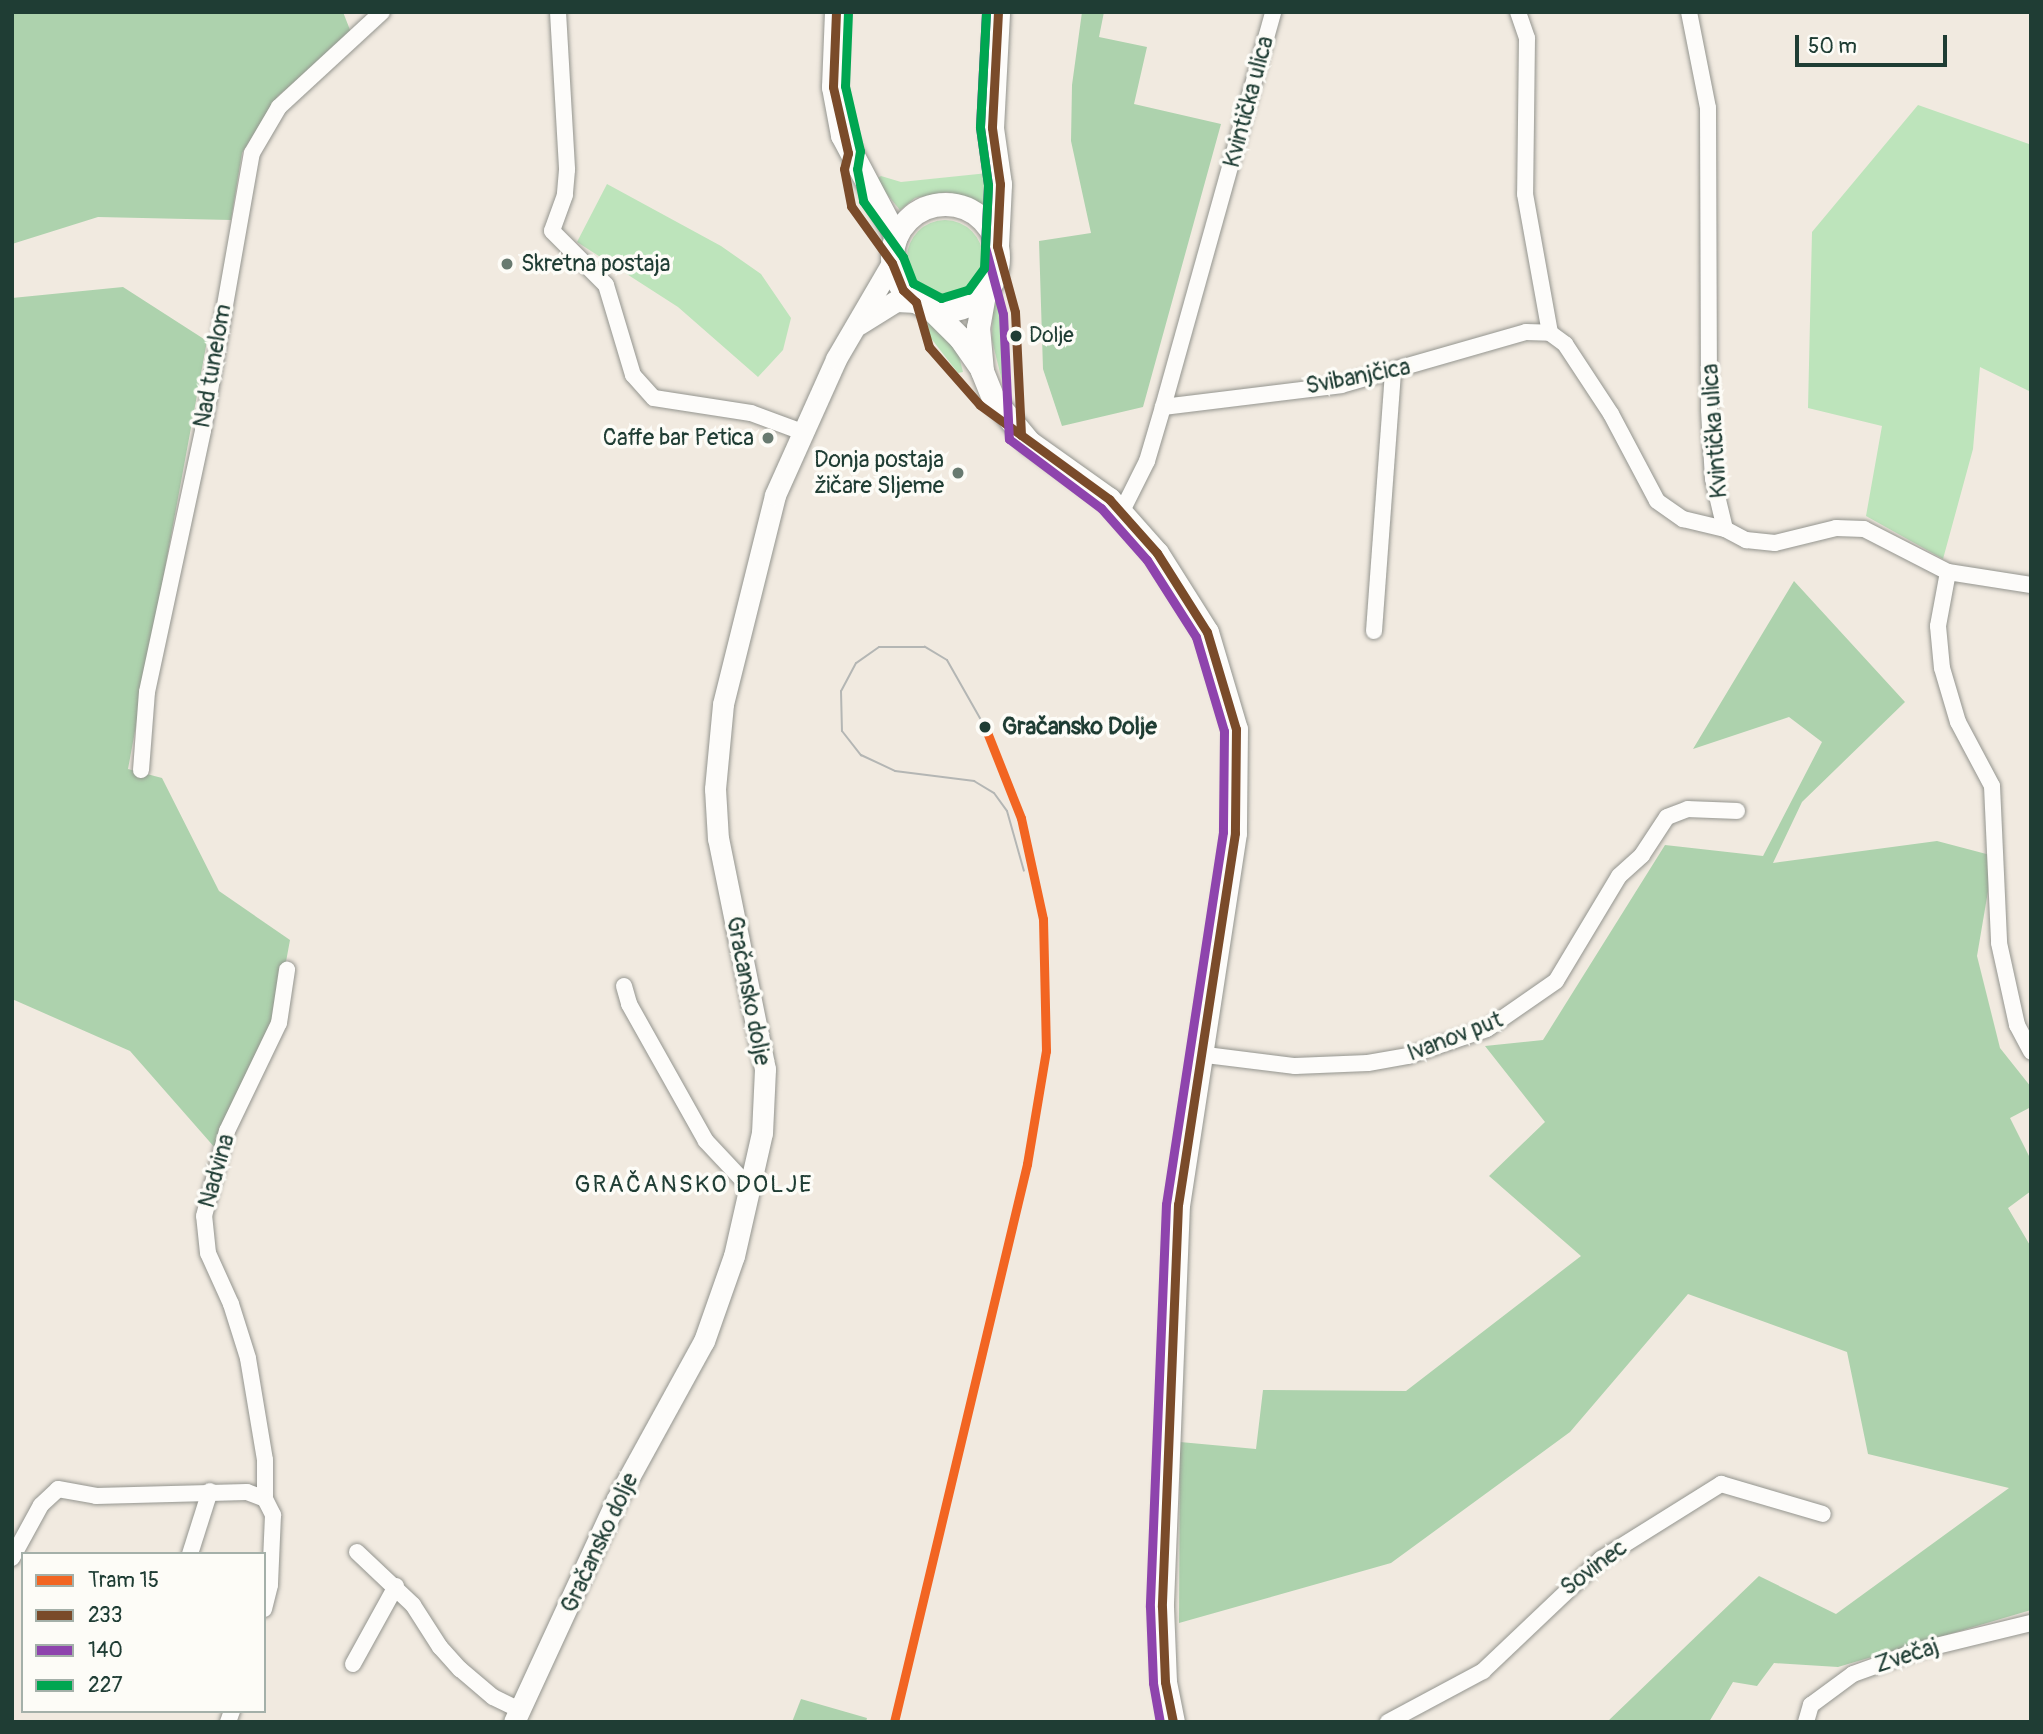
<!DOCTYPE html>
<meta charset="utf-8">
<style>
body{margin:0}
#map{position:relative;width:2043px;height:1734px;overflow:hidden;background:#f1eae0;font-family:Pangolin,sans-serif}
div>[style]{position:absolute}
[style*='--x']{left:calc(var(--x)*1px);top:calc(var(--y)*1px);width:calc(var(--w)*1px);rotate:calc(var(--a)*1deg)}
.green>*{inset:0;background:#bde4bb}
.round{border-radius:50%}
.forest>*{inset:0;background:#add2ad}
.roads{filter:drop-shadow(0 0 2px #94958f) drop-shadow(0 0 2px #94958f)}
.minor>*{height:16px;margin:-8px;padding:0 8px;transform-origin:8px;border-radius:8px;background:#fdfcfa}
.tertiary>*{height:21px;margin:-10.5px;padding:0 10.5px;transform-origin:10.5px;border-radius:10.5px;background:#fdfcfa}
.secondary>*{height:23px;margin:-11.5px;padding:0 11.5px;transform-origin:11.5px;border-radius:11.5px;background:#fdfcfa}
.secondary>.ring{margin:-11.5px;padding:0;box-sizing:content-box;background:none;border:23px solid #fdfcfa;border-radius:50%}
.tram>*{height:2px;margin:-1px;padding:0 1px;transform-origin:1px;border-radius:1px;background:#b4b6b4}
.bus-1>*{height:9px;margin:-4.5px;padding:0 4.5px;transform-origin:4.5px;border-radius:4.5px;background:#7a4b2a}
.bus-2>*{height:9px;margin:-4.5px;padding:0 4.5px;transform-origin:4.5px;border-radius:4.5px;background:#8e44ad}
.bus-3>*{height:9px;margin:-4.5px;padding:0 4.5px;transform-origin:4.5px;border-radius:4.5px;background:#00a651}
.tram-1>*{height:9px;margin:-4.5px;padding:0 4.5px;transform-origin:4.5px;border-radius:4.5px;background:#f26522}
.dots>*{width:19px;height:19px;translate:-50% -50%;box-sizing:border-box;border:4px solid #fdfcf7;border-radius:50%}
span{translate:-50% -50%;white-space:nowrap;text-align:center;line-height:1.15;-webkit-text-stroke:7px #fdfcf7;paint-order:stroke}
.bus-label{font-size:21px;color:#1f3d34}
.left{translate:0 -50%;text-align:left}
.street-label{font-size:23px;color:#1f3d34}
.poi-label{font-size:23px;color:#1f3d34}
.right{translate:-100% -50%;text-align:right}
.stop-label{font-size:23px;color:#1f3d34;font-weight:700}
.neighbourhood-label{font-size:24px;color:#1f3d34;letter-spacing:2px}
.frame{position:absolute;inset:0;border:14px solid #1f3d34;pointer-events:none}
.legend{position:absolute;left:21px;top:1552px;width:245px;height:161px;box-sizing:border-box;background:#fdfcf7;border:2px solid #a4b0a9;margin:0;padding:9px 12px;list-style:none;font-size:21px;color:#1f3d34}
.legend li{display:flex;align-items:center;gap:14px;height:35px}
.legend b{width:35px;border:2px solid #a4b0a9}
.scale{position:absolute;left:1795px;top:35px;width:152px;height:32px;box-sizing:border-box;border:4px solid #1f3d34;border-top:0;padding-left:9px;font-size:21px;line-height:24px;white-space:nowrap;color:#1f3d34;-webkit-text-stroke:5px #fdfcf7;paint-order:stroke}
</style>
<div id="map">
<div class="green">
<i style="clip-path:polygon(1918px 105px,2029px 144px,2031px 139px,2031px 392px,1980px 367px,1973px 449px,1943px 559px,1866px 516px,1882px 426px,1808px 408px,1812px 232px)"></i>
<i style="clip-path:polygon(988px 173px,990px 209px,947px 192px,915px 198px,900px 210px,875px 180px,881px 176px,901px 182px)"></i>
<i style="clip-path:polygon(607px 184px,721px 246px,761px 274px,791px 318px,783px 350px,758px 377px,678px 307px,577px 242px)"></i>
<i class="round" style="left:907px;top:220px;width:76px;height:76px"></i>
<i style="clip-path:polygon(1000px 293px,1007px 312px,1008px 341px,1008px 383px,1003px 385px,992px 340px,993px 302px)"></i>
<i style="clip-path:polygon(927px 321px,945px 334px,959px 356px,963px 372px,958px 373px,930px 337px)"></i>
</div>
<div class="forest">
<i style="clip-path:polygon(12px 12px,343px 12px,352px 35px,278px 96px,242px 153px,231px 220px,98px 217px,12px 244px)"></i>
<i style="clip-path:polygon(1082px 12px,1104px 12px,1099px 37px,1147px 47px,1134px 104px,1221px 124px,1143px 407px,1062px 426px,1043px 369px,1039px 241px,1091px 233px,1071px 141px,1072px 85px)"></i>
<i style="clip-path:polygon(123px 287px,207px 341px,128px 769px,162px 778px,219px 891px,290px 940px,274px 1027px,223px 1157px,130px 1051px,12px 999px,12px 298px)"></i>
<i style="clip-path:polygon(1794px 581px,1905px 702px,1802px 802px,1773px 863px,1937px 841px,1994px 856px,1977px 956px,2000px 1048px,2031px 1087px,2031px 1107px,2010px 1118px,2031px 1160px,2031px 1191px,2008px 1208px,2031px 1247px,2031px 1610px,1838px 1667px,1774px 1663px,1757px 1686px,1733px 1682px,1709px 1722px,1607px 1722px,1759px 1576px,1836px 1614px,2009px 1488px,1868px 1454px,1847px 1352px,1688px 1294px,1570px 1432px,1391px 1563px,1179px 1623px,1180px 1442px,1256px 1449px,1263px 1390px,1406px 1391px,1581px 1256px,1489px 1176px,1545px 1122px,1485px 1046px,1543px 1040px,1665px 845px,1763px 856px,1822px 742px,1789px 717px,1693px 749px)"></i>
<i style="clip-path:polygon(801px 1699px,867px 1718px,866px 1722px,792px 1722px)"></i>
</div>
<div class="roads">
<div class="minor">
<i style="--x:558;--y:12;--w:158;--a:86.7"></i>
<i style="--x:567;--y:170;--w:25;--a:95"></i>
<i style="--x:565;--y:195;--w:38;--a:110"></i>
<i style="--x:552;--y:231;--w:76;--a:45"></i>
<i style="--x:606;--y:285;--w:94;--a:73.3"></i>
<i style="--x:633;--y:375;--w:31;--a:48"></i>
<i style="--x:654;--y:398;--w:98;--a:8.8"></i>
<i style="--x:751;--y:413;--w:54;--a:20.4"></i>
<i style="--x:1518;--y:12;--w:28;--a:71"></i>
<i style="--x:1527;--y:38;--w:156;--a:90.7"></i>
<i style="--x:1525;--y:194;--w:141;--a:79.8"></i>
<i style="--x:1689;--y:12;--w:98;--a:78.8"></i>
<i style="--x:1708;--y:108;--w:302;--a:89.8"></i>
<i style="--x:1709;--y:410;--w:69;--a:86.7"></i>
<i style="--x:1713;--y:479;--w:51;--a:76.5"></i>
<i style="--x:1163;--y:407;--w:179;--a:-7"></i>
<i style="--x:1341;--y:385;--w:192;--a:-16"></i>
<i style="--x:1526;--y:332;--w:24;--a:2"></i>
<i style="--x:1550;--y:333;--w:19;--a:36"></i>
<i style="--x:1565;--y:344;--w:84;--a:56.7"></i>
<i style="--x:1611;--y:414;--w:98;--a:62.1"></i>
<i style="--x:1657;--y:501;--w:32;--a:35"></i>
<i style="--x:1683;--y:519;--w:43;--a:13.4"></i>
<i style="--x:1725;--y:529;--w:24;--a:28"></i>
<i style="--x:1746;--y:540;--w:29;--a:6"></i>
<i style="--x:1775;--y:543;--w:63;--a:-13.8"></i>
<i style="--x:1836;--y:528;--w:28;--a:2"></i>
<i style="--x:1864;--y:529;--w:94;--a:27.1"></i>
<i style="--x:1948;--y:572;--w:84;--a:8.9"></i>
<i style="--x:1122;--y:511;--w:56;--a:-63.4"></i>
<i style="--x:1147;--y:461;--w:56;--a:-73.5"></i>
<i style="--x:1163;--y:407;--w:410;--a:-74.4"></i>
<i style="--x:1948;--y:572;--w:55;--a:100.5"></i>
<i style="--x:1938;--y:626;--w:42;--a:84.6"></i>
<i style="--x:1942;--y:668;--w:56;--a:73.5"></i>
<i style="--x:1958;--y:722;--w:72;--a:62"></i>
<i style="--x:1992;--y:786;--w:157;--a:87.4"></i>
<i style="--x:1999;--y:943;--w:84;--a:77.6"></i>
<i style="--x:2017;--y:1025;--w:30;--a:62"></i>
<i style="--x:1374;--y:631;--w:259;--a:-85.8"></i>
<i style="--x:141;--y:770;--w:78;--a:-85.6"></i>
<i style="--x:147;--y:692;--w:268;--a:-77.9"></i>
<i style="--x:203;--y:430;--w:281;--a:-80"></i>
<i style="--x:252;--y:153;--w:53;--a:-59.6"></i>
<i style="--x:279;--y:107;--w:140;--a:-42.7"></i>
<i style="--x:624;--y:986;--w:19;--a:74"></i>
<i style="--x:629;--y:1004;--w:157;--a:60.7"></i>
<i style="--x:706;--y:1141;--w:66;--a:46.8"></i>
<i style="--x:1198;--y:1054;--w:98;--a:7.1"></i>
<i style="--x:1295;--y:1066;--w:73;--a:-2.4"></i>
<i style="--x:1368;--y:1063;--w:41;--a:-9.9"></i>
<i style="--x:1408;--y:1056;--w:83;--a:-18.9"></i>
<i style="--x:1487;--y:1029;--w:84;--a:-34.8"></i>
<i style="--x:1556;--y:981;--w:122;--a:-59"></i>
<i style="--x:1619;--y:876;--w:31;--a:-42"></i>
<i style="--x:1642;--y:855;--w:45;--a:-56.7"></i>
<i style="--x:1667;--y:817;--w:22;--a:-21"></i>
<i style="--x:1688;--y:809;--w:49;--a:2.3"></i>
<i style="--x:265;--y:1499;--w:39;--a:-90"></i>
<i style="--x:265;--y:1460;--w:103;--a:-99.5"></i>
<i style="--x:248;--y:1358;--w:57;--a:-107.5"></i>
<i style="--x:231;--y:1304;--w:56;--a:-114.3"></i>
<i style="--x:208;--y:1253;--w:37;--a:-96"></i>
<i style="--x:204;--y:1216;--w:88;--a:-74.9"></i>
<i style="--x:227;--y:1131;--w:120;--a:-64.3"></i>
<i style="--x:279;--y:1023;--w:54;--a:-81.4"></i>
<i style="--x:357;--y:1552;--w:77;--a:43.4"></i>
<i style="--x:413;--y:1605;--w:50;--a:57.3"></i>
<i style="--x:440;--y:1647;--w:30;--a:48"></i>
<i style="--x:460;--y:1669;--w:43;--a:40.3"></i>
<i style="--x:493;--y:1697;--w:30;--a:26"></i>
<i style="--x:190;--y:1554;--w:66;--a:-72.4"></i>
<i style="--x:12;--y:1558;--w:60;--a:-61.3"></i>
<i style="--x:41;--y:1505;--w:23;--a:-43"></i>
<i style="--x:58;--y:1489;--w:39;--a:10"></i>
<i style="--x:96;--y:1496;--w:151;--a:-1.5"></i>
<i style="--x:247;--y:1492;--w:19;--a:21"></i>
<i style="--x:265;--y:1499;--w:18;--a:63"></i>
<i style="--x:273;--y:1515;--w:70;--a:92.5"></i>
<i style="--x:270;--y:1585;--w:25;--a:104"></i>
<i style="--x:353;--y:1664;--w:89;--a:-61.1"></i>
<i style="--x:228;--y:1722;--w:12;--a:-70"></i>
<i style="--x:1388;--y:1722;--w:108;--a:-28.2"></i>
<i style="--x:1483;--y:1671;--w:163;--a:-43.5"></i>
<i style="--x:1601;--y:1559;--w:142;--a:-32"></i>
<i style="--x:1721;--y:1484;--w:106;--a:16.4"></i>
<i style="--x:1806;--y:1722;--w:18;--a:-74"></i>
<i style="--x:1811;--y:1705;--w:52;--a:-36.4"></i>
<i style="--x:1853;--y:1674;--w:71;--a:-19.7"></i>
<i style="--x:1920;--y:1650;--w:114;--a:-13.7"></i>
</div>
<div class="tertiary">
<i style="--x:859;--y:324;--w:44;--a:-31.9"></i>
<i style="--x:896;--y:301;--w:20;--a:3"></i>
<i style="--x:514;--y:1722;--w:246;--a:-65.2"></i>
<i style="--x:617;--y:1499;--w:180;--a:-61.2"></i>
<i style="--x:704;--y:1341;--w:90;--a:-70.6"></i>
<i style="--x:734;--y:1256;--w:126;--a:-77.2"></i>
<i style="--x:762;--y:1133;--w:64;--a:-87.3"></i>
<i style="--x:765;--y:1069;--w:235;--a:-101.5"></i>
<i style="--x:718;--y:839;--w:50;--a:-93.4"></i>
<i style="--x:715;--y:789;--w:85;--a:-84.6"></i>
<i style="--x:723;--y:704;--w:215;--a:-76"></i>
<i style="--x:775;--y:495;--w:149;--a:-65.8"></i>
<i style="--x:836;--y:359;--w:111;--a:-59.7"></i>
</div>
<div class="secondary">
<i style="--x:836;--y:12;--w:75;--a:92.3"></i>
<i style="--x:833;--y:87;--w:49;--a:79.4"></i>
<i style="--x:842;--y:135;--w:115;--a:62.1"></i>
<i class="ring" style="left:892px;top:204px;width:83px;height:83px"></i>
<i style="--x:997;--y:246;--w:62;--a:-87.2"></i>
<i style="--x:1000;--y:184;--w:57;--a:-98.1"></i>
<i style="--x:992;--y:128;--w:116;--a:-87"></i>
<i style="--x:984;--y:294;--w:34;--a:100"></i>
<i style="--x:978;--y:327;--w:44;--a:84.8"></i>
<i style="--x:982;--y:371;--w:31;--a:68"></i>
<i style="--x:994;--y:400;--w:55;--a:50.2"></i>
<i style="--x:1029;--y:442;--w:98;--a:35.5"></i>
<i style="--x:1109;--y:499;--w:72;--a:48.4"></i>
<i style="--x:1157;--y:553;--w:93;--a:57.7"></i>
<i style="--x:1207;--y:632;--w:101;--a:73.4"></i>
<i style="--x:1236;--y:729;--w:104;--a:90.6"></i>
<i style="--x:1235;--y:833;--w:375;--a:98.7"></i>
<i style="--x:1178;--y:1204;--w:403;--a:92.3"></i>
<i style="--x:1162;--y:1607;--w:75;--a:87.7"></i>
<i style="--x:1165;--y:1682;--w:41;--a:78.7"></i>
<i style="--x:931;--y:309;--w:41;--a:45"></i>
<i style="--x:960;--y:338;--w:37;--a:55"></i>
</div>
</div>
<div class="tram">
<i style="--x:985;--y:727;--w:77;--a:-119.6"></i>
<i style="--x:947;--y:660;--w:26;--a:-149"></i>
<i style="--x:925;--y:647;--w:46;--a:180"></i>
<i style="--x:879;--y:647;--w:28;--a:145"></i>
<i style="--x:856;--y:663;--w:32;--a:118"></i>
<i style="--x:841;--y:691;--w:40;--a:88.6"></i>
<i style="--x:842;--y:731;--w:31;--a:52"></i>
<i style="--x:861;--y:755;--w:38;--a:25"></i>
<i style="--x:895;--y:771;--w:80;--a:7.2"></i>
<i style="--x:974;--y:781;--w:23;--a:31"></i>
<i style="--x:994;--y:793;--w:22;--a:54"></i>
<i style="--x:1007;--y:811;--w:62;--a:74.2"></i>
</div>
<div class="bus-1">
<i style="--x:836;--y:12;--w:75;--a:92.3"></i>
<i style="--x:833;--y:87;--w:68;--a:77.2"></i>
<i style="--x:848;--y:153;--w:16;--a:104"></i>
<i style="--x:844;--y:169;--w:38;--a:79"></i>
<i style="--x:851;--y:206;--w:70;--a:54.3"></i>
<i style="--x:892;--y:263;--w:29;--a:68"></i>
<i style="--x:903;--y:290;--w:18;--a:43"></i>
<i style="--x:916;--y:302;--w:47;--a:73.9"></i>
<i style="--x:929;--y:347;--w:77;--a:48.7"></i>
<i style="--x:980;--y:405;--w:160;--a:36.1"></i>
<i style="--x:1109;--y:499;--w:72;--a:48.4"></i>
<i style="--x:1157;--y:553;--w:93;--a:57.7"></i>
<i style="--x:1207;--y:632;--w:101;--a:73.4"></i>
<i style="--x:1236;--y:729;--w:104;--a:90.6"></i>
<i style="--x:1235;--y:833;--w:375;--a:98.7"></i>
<i style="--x:1178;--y:1204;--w:403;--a:92.3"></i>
<i style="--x:1162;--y:1607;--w:75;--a:87.7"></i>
<i style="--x:1165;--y:1682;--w:41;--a:78.7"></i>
<i style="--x:998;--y:12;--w:116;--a:93"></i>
<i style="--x:992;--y:128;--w:57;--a:81.9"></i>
<i style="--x:1000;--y:184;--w:62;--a:92.8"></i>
<i style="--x:997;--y:246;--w:68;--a:74.7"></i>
<i style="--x:1015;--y:312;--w:123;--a:87.2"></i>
</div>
<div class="bus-2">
<i style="--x:986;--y:12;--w:115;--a:93"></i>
<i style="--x:980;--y:127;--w:59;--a:82.1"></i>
<i style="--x:988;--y:185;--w:62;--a:92.8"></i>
<i style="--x:985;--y:247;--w:69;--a:75"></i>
<i style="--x:1003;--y:314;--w:125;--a:87.3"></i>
<i style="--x:1009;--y:439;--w:115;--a:36.9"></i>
<i style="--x:1101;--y:508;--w:69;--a:48.5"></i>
<i style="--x:1147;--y:560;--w:91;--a:57.5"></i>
<i style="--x:1196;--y:637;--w:98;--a:73.4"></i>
<i style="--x:1224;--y:731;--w:101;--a:90.6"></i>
<i style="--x:1223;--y:832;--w:376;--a:98.7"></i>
<i style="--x:1166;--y:1204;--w:403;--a:92.3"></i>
<i style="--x:1150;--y:1607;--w:76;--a:87.7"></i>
<i style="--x:1153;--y:1683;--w:40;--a:80"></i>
</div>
<div class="bus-3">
<i style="--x:848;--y:12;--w:74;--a:92.3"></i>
<i style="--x:845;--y:86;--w:67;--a:77"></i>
<i style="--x:860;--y:151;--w:18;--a:99"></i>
<i style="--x:857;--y:169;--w:33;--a:79"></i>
<i style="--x:863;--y:201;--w:69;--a:54.5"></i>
<i style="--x:903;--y:257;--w:28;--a:69"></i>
<i style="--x:913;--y:283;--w:32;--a:28"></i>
<i style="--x:941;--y:298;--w:28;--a:-17"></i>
<i style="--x:968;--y:290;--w:27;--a:-54"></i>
<i style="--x:984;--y:268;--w:83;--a:-87.2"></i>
<i style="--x:988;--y:185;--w:59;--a:-97.9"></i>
<i style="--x:980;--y:127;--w:115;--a:-87"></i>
</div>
<div class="tram-1">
<i style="--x:894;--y:1722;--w:574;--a:-76.59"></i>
<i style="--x:1027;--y:1164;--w:115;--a:-80.5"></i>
<i style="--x:1046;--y:1051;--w:132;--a:-91.3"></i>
<i style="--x:1043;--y:919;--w:103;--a:-102.3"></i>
<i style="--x:1021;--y:818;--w:98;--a:-111.6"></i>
</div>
<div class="dots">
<i style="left:507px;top:264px;background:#687a70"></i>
<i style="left:1016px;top:336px;background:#1f3d34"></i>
<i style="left:768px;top:438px;background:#687a70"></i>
<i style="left:958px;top:473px;background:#687a70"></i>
<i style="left:985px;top:727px;background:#1f3d34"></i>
</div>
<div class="bus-label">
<span class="left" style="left:1029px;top:336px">Dolje</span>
</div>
<div class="street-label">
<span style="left:1249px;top:102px;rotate:-75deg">Kvintička ulica</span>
<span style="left:213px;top:366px;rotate:-80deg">Nad tunelom</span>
<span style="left:1358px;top:377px;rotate:-11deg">Svibanjčica</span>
<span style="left:1715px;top:431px;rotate:-94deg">Kvintička ulica</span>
<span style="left:748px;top:991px;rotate:79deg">Gračansko dolje</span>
<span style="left:1455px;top:1037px;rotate:-21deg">Ivanov put</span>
<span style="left:217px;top:1171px;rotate:-74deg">Nadvina</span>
<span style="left:600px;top:1543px;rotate:-65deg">Gračansko dolje</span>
<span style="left:1594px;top:1568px;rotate:-37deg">Sovinec</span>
<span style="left:1907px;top:1656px;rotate:-18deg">Zvečaj</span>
</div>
<div class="poi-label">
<span class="left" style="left:521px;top:264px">Skretna postaja</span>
<span class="right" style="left:754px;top:438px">Caffe bar Petica</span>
<span class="right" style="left:944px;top:473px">Donja postaja<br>žičare Sljeme</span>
</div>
<div class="stop-label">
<span class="left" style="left:1002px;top:727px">Gračansko Dolje</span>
</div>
<div class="neighbourhood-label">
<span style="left:694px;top:1185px">GRAČANSKO DOLJE</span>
</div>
<div class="frame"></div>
<ul class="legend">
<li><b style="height:9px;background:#f26522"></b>Tram 15</li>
<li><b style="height:9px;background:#7a4b2a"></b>233</li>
<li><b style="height:9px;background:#8e44ad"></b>140</li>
<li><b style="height:9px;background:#00a651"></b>227</li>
</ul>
<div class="scale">50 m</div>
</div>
